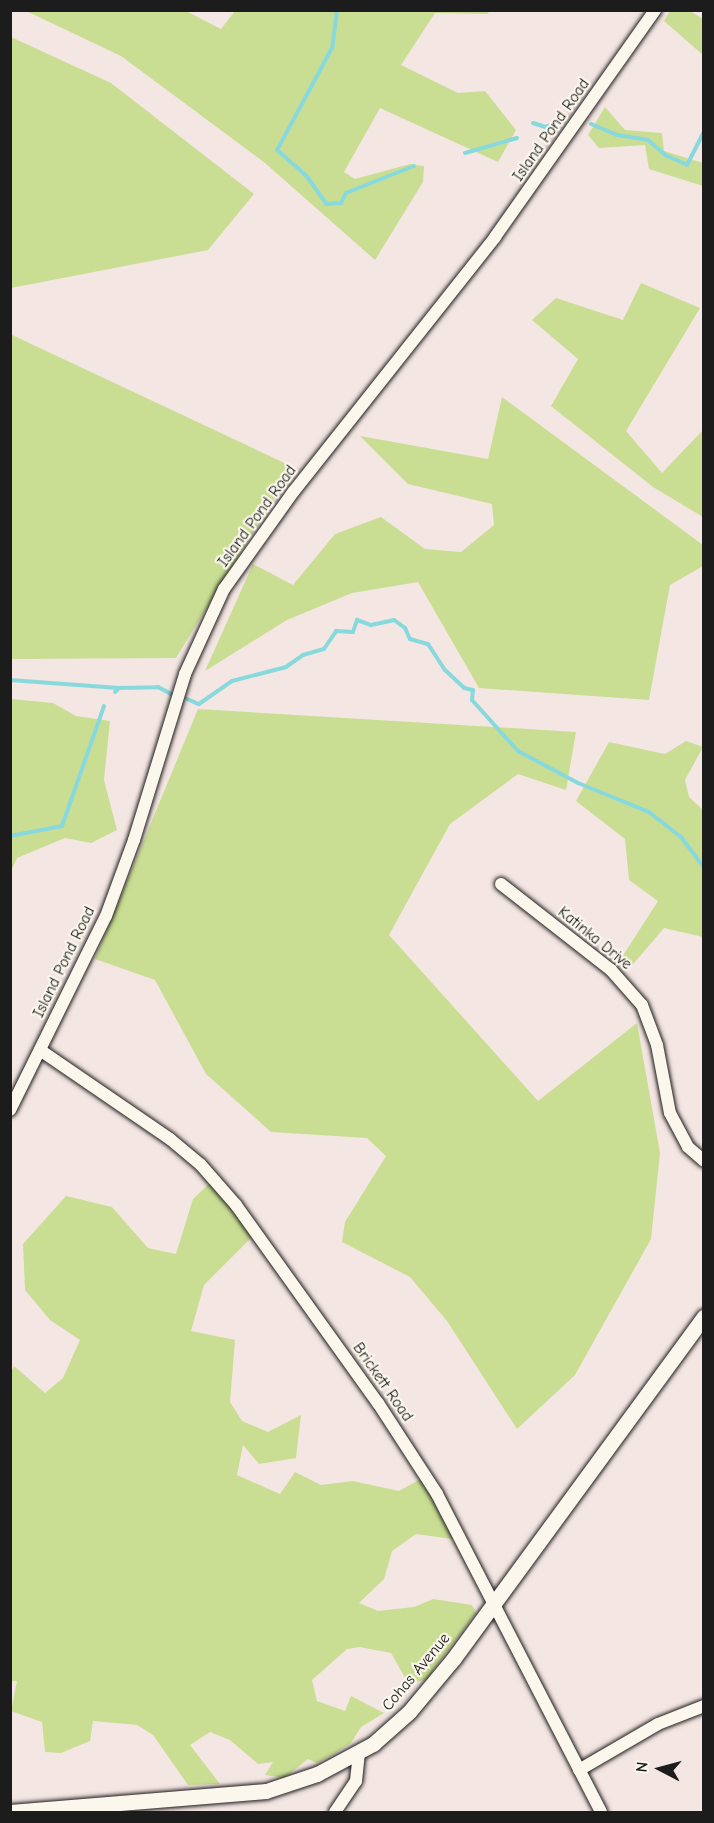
<!DOCTYPE html>
<style>
body{margin:0}
#map{position:relative;width:714px;height:1823px;overflow:hidden;background:#f4e6e2;font-family:"Comic Neue",sans-serif}
div>[style]{position:absolute}
[style*='--x']{left:calc(var(--x)*1px);top:calc(var(--y)*1px);width:calc(var(--w)*1px);rotate:calc(var(--a)*1deg)}
.green>*{inset:0;background:#cade93}
.stream>*{height:4px;margin:-2px;padding:0 2px;transform-origin:2px;border-radius:2px;background:#87d9dd}
.roads{filter:drop-shadow(0 0 2px #1c1c1c) drop-shadow(0 0 2px #1c1c1c)}
.minor>*{height:12px;margin:-6px;padding:0 6px;transform-origin:6px;border-radius:6px;background:#fbf7ec}
.tertiary>*{height:15px;margin:-7.5px;padding:0 7.5px;transform-origin:7.5px;border-radius:7.5px;background:#fbf7ec}
span{translate:-50% -50%;white-space:nowrap;text-align:center;line-height:1.15;-webkit-text-stroke:4.5px #fbf7ec;paint-order:stroke}
.street-label{font-size:16px;color:#1c1c1c}
.frame{position:absolute;inset:0;border:12px solid #1c1c1c;pointer-events:none}
.north{position:absolute;left:630px;top:1739px;width:60px;height:60px;-webkit-text-stroke:4px #fbf7ec;paint-order:stroke;rotate:276deg;font-size:16px;font-weight:700;line-height:24px;text-align:center;color:#1c1c1c}
.north::after{content:'';display:block;margin:auto;width:21px;height:27px;background:#1c1c1c;clip-path:polygon(50% 0,100% 100%,50% 72%,0 100%)}
</style>
<div id="map">
<div class="green">
<i style="clip-path:polygon(346px 10px,489px 11px,488px 14px,435px 13px,401px 65px,458px 93px,485px 91px,516px 130px,498px 162px,380px 108px,344px 172px,355px 179px,410px 164px,424px 166px,423px 182px,375px 260px,265px 163px,121px 56px,26px 11px,186px 11px,221px 29px,235px 11px)"></i>
<i style="clip-path:polygon(670px 11px,690px 11px,703px 19px,703px 55px,664px 21px)"></i>
<i style="clip-path:polygon(11px 37px,111px 83px,254px 194px,208px 250px,11px 288px)"></i>
<i style="clip-path:polygon(605px 107px,625px 130px,662px 133px,664px 151px,703px 163px,703px 186px,649px 169px,645px 145px,599px 148px,588px 135px)"></i>
<i style="clip-path:polygon(641px 283px,700px 308px,626px 431px,662px 473px,703px 430px,703px 517px,653px 487px,551px 406px,578px 359px,532px 320px,556px 298px,623px 320px)"></i>
<i style="clip-path:polygon(10px 334px,293px 467px,176px 658px,11px 659px)"></i>
<i style="clip-path:polygon(502px 397px,703px 545px,703px 566px,670px 585px,649px 700px,479px 688px,418px 582px,352px 593px,287px 620px,205px 671px,253px 564px,293px 585px,335px 534px,381px 517px,425px 549px,461px 552px,494px 525px,492px 504px,408px 484px,360px 436px,488px 459px)"></i>
<i style="clip-path:polygon(11px 699px,53px 703px,76px 716px,110px 721px,104px 780px,117px 830px,91px 843px,65px 838px,17px 858px,11px 871px)"></i>
<i style="clip-path:polygon(198px 709px,576px 732px,566px 790px,518px 774px,450px 824px,389px 935px,538px 1101px,637px 1023px,660px 1153px,651px 1239px,575px 1375px,517px 1429px,447px 1321px,410px 1277px,342px 1242px,345px 1222px,386px 1156px,367px 1138px,271px 1132px,206px 1074px,155px 980px,95px 959px)"></i>
<i style="clip-path:polygon(686px 741px,703px 747px,685px 780px,689px 797px,703px 810px,703px 937px,664px 928px,629px 969px,622px 957px,658px 901px,629px 880px,625px 839px,576px 801px,609px 742px,665px 754px)"></i>
<i style="clip-path:polygon(215px 1178px,256px 1233px,204px 1285px,191px 1331px,235px 1340px,230px 1402px,242px 1421px,268px 1432px,301px 1415px,296px 1458px,259px 1464px,243px 1445px,237px 1475px,280px 1494px,295px 1472px,321px 1485px,353px 1481px,399px 1491px,426px 1476px,460px 1536px,452px 1539px,416px 1534px,392px 1551px,384px 1579px,359px 1603px,378px 1611px,414px 1607px,433px 1599px,472px 1605px,476px 1613px,426px 1680px,408px 1683px,391px 1653px,360px 1647px,347px 1649px,312px 1680px,317px 1701px,345px 1711px,351px 1696px,384px 1713px,361px 1727px,351px 1743px,332px 1755px,317px 1763px,308px 1759px,284px 1778px,265px 1775px,273px 1762px,258px 1764px,230px 1740px,210px 1732px,190px 1745px,220px 1784px,188px 1785px,153px 1735px,137px 1725px,93px 1721px,90px 1741px,61px 1753px,45px 1752px,42px 1722px,11px 1711px,17px 1681px,11px 1681px,10px 1374px,14px 1366px,45px 1393px,63px 1378px,80px 1340px,50px 1320px,25px 1290px,23px 1244px,66px 1196px,112px 1207px,148px 1248px,176px 1254px,193px 1199px)"></i>
</div>
<div class="stream">
<i style="--x:337;--y:10;--w:38;--a:97"></i>
<i style="--x:332;--y:48;--w:116;--a:118.3"></i>
<i style="--x:277;--y:150;--w:38;--a:41"></i>
<i style="--x:306;--y:175;--w:35;--a:55"></i>
<i style="--x:326;--y:204;--w:15;--a:-4"></i>
<i style="--x:341;--y:203;--w:11;--a:-63"></i>
<i style="--x:346;--y:193;--w:73;--a:-21.7"></i>
<i style="--x:533;--y:123;--w:13;--a:18"></i>
<i style="--x:545;--y:127;--w:20;--a:-18"></i>
<i style="--x:591;--y:124;--w:28;--a:23"></i>
<i style="--x:617;--y:135;--w:31;--a:9"></i>
<i style="--x:648;--y:140;--w:23;--a:41"></i>
<i style="--x:665;--y:155;--w:24;--a:24"></i>
<i style="--x:687;--y:165;--w:37;--a:-63"></i>
<i style="--x:465;--y:153;--w:54;--a:-16.1"></i>
<i style="--x:10;--y:680;--w:109;--a:4.2"></i>
<i style="--x:115;--y:692;--w:6;--a:-45"></i>
<i style="--x:119;--y:688;--w:39;--a:-1"></i>
<i style="--x:158;--y:687;--w:15;--a:28"></i>
<i style="--x:187;--y:699;--w:13;--a:23"></i>
<i style="--x:199;--y:704;--w:40;--a:-34.9"></i>
<i style="--x:232;--y:681;--w:56;--a:-14.5"></i>
<i style="--x:286;--y:667;--w:21;--a:-35"></i>
<i style="--x:303;--y:655;--w:22;--a:-16"></i>
<i style="--x:324;--y:649;--w:22;--a:-56"></i>
<i style="--x:336;--y:631;--w:17;--a:3"></i>
<i style="--x:353;--y:632;--w:13;--a:-72"></i>
<i style="--x:357;--y:620;--w:15;--a:20"></i>
<i style="--x:371;--y:625;--w:24;--a:-12"></i>
<i style="--x:394;--y:620;--w:14;--a:36"></i>
<i style="--x:405;--y:628;--w:12;--a:66"></i>
<i style="--x:410;--y:639;--w:19;--a:16"></i>
<i style="--x:428;--y:644;--w:31;--a:57"></i>
<i style="--x:445;--y:670;--w:26;--a:43"></i>
<i style="--x:464;--y:688;--w:9;--a:13"></i>
<i style="--x:473;--y:690;--w:10;--a:96"></i>
<i style="--x:472;--y:700;--w:69;--a:48"></i>
<i style="--x:518;--y:751;--w:68;--a:28.1"></i>
<i style="--x:578;--y:783;--w:77;--a:22.2"></i>
<i style="--x:649;--y:812;--w:41;--a:38"></i>
<i style="--x:681;--y:837;--w:38;--a:53"></i>
<i style="--x:10;--y:836;--w:53;--a:-10.9"></i>
<i style="--x:62;--y:826;--w:127;--a:-70.7"></i>
</div>
<div class="roads">
<div class="minor">
<i style="--x:501;--y:884;--w:140;--a:38"></i>
<i style="--x:611;--y:970;--w:47;--a:48.5"></i>
<i style="--x:642;--y:1005;--w:43;--a:69.4"></i>
<i style="--x:657;--y:1045;--w:69;--a:79.2"></i>
<i style="--x:670;--y:1113;--w:38;--a:62"></i>
<i style="--x:688;--y:1147;--w:21;--a:41"></i>
<i style="--x:40;--y:1050;--w:158;--a:34.4"></i>
<i style="--x:170;--y:1139;--w:40;--a:40"></i>
<i style="--x:201;--y:1165;--w:53;--a:48.8"></i>
<i style="--x:236;--y:1205;--w:244;--a:54.4"></i>
<i style="--x:378;--y:1403;--w:108;--a:57"></i>
<i style="--x:437;--y:1494;--w:358;--a:62.7"></i>
<i style="--x:10;--y:1110;--w:216;--a:-63.7"></i>
<i style="--x:106;--y:916;--w:81;--a:-69.8"></i>
<i style="--x:134;--y:840;--w:174;--a:-72.9"></i>
<i style="--x:185;--y:674;--w:94;--a:-65.4"></i>
<i style="--x:224;--y:589;--w:120;--a:-54.5"></i>
<i style="--x:294;--y:491;--w:324;--a:-51.6"></i>
<i style="--x:495;--y:237;--w:278;--a:-54.8"></i>
<i style="--x:579;--y:1770;--w:91;--a:-30.2"></i>
<i style="--x:658;--y:1724;--w:49;--a:-21.4"></i>
<i style="--x:335;--y:1812;--w:37;--a:-56"></i>
<i style="--x:356;--y:1781;--w:28;--a:-84"></i>
</div>
<div class="tertiary">
<i style="--x:10;--y:1812;--w:257;--a:-4.7"></i>
<i style="--x:266;--y:1791;--w:54;--a:-18.4"></i>
<i style="--x:317;--y:1774;--w:64;--a:-28.2"></i>
<i style="--x:373;--y:1744;--w:48;--a:-41.6"></i>
<i style="--x:409;--y:1712;--w:70;--a:-50.2"></i>
<i style="--x:454;--y:1658;--w:423;--a:-53.8"></i>
</div>
</div>
<div class="street-label">
<span style="left:551px;top:130px;rotate:-55deg">Island Pond Road</span>
<span style="left:257px;top:516px;rotate:-54deg">Island Pond Road</span>
<span style="left:595px;top:938px;rotate:39deg">Katinka Drive</span>
<span style="left:64px;top:962px;rotate:-64deg">Island Pond Road</span>
<span style="left:383px;top:1382px;rotate:55deg">Brickett Road</span>
<span style="left:416px;top:1672px;rotate:-50deg">Cohas Avenue</span>
</div>
<div class="frame"></div>
<div class="north">N</div>
</div>
